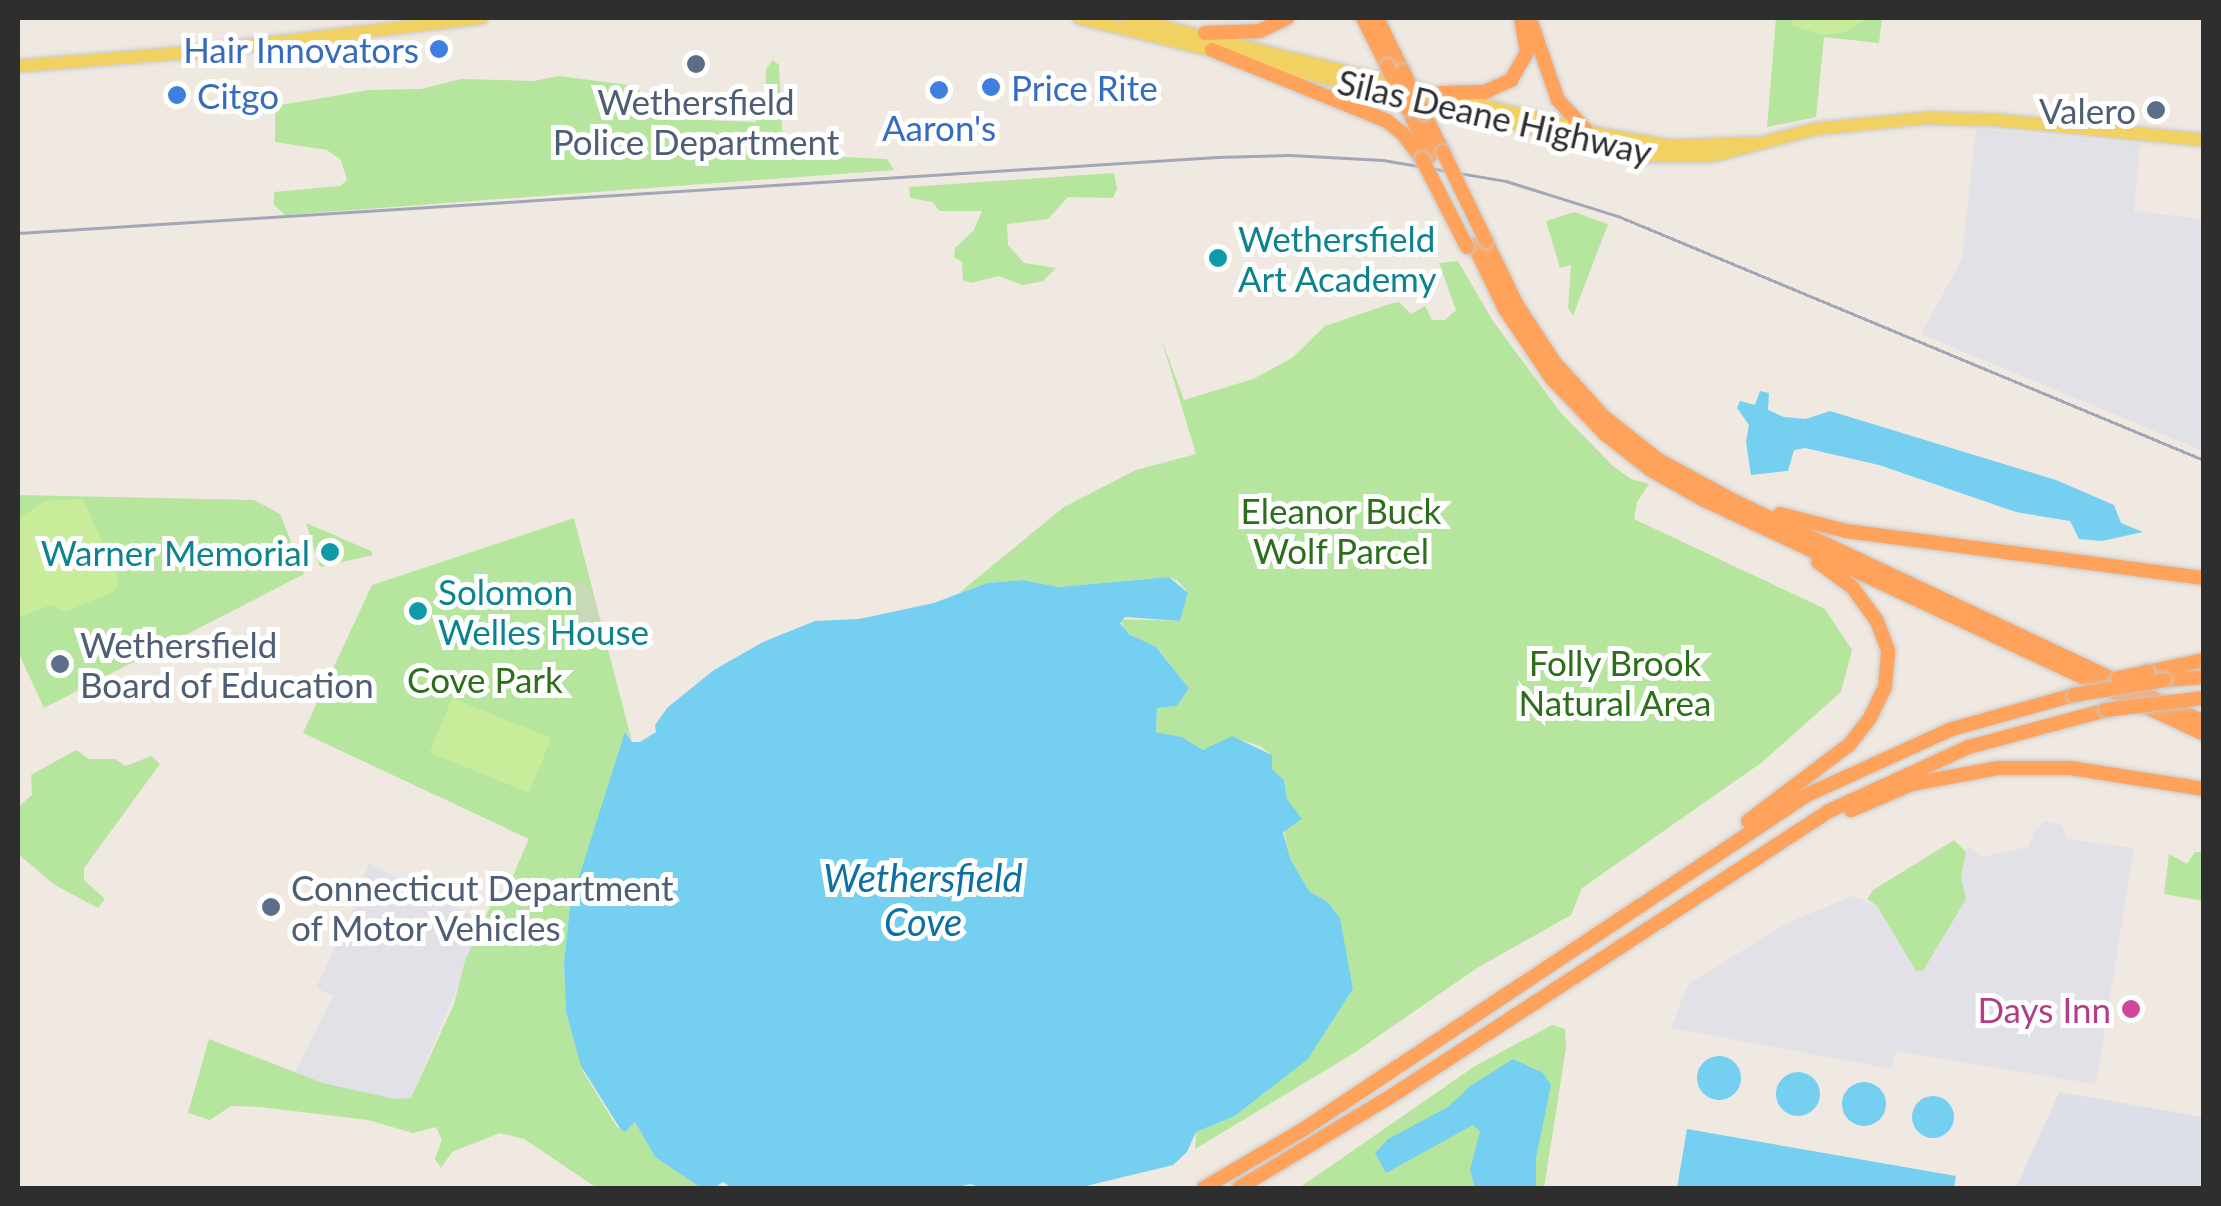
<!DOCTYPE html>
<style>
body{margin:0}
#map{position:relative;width:2221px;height:1206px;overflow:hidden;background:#efe9e1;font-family:Lato,sans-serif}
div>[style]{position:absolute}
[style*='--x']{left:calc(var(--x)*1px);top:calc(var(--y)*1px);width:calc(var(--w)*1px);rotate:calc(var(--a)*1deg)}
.industrial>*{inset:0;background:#e3e1e8}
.airport>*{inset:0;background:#dcdee8}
.green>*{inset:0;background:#b6e59e}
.cemetery>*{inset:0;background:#c8d9b8}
.pitch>*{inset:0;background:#c9ec9a;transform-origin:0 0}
.water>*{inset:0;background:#75cff0}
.round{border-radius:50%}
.roads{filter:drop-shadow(0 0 2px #c9c9c9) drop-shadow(0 0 2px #c9c9c9)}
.primary>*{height:12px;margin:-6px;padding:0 6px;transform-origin:6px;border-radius:6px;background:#f2d163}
.motorway>*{height:14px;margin:-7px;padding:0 7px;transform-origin:7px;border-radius:7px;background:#ffa35c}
.rail>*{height:2.5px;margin:-1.25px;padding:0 1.25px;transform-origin:1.25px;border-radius:1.25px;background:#a3a6b8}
.bridges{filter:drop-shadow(0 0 2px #c9c9c9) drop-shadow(0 0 2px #c9c9c9)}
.motorway-bridge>*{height:14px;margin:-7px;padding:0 7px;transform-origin:7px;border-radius:7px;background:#ffa35c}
.dots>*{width:28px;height:28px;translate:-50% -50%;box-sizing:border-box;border:5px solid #fff;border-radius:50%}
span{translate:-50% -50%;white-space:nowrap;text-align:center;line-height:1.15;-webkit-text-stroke:10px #fff;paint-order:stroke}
.shop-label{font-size:35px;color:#366cbe}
.right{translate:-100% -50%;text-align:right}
.left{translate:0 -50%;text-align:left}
.service-label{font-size:35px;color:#4e5e75}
.street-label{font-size:35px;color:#2e2e2e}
.culture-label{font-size:35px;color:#0d838f}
.park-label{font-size:35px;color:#2c6e1b}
.hotel-label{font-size:35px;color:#b23c85}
.water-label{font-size:38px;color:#0d6fa3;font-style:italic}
.frame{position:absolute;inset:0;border:20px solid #2e2e2e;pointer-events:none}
</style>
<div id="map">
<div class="industrial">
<i style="clip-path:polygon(1976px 129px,2140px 144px,2134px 211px,2203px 219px,2203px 451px,1921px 334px,1962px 259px)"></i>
<i style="clip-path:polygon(2045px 821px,2062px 825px,2067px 839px,2134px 848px,2096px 1084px,1896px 1051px,1892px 1069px,1671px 1028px,1688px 984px,1789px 922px,1853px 896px,1877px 906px,1923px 971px,1966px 899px,1961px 877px,1968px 846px,1981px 857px,2029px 847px,2034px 831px)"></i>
<i style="clip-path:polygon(368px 863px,485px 922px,407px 1107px,342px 1091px,295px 1072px,333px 996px,316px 988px,354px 908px)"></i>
</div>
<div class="airport">
<i style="clip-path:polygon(2059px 1092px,2203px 1117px,2203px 1188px,2016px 1188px)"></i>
</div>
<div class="green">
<i style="clip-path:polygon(1776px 18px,1882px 18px,1879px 43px,1824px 37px,1816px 117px,1767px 127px)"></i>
<i style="clip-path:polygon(773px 60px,779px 65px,782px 130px,791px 149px,818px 156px,887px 159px,894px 170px,285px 215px,274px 205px,274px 192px,340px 186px,347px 180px,341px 160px,327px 150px,275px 142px,275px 106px,369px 90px,421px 89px,461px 79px,534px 81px,559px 76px,637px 86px,654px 118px,754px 122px,764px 116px,766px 69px)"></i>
<i style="clip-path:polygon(1114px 173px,1117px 189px,1113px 198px,1068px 197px,1048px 219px,1007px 224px,1008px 245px,1024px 263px,1056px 268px,1043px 281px,1023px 285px,998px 276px,971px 283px,963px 280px,962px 262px,954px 257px,955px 248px,974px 230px,982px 211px,940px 211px,932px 202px,910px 198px,909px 187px)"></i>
<i style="clip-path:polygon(1574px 212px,1608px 224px,1573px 316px,1568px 308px,1571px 265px,1560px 268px,1546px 221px)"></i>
<i style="clip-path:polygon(1458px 261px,1493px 321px,1561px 413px,1614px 467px,1631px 479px,1649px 484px,1637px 502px,1634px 519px,1825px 609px,1852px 650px,1841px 692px,1761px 763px,1582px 888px,1571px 915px,1477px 968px,1354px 1053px,1195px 1149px,1196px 1132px,1235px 1116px,1308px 1059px,1353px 989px,1339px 916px,1329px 903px,1309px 891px,1289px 856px,1284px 830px,1301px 820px,1287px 799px,1284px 780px,1272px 769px,1272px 755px,1260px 746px,1241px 740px,1203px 750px,1182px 737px,1156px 732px,1157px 708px,1177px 706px,1189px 688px,1159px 650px,1126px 632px,1120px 619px,1180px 621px,1188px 593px,1178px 581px,1169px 577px,1059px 587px,1023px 580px,987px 583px,959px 593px,1064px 507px,1136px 470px,1196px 454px,1161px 338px,1184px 400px,1253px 379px,1292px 358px,1325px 326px,1393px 303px,1399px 302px,1411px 314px,1425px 306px,1432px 320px,1445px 320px,1456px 310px,1439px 263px)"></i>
<i style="clip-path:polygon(18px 495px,254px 500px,280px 514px,304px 574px,44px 708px,18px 652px)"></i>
<i style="clip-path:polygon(574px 518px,632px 742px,626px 732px,570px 905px,564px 962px,566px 1012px,584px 1073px,617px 1127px,626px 1131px,635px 1122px,655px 1157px,701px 1188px,597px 1188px,524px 1139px,500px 1133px,452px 1152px,441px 1168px,435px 1159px,442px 1140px,436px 1127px,413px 1133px,368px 1120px,260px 1107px,231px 1106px,210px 1120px,188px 1113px,209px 1039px,323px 1083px,395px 1099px,411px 1098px,454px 1004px,465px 961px,491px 905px,504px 896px,529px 839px,303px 733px,372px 585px)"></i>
<i style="clip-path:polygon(306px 523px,371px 551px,373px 555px,320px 567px)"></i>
<i style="clip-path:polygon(76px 750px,89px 759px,115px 759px,126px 766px,151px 756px,160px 764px,84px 868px,84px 880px,105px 899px,98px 908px,55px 885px,18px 854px,18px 807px,32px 795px,31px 775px)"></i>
<i style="clip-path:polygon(1954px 840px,1966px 852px,1961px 877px,1966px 899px,1923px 971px,1916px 971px,1877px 906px,1867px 899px,1873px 890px)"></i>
<i style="clip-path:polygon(2195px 852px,2203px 852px,2203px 901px,2164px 894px,2169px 854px,2187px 864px)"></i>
<i style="clip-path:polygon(1552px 1025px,1565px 1029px,1566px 1048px,1544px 1188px,1299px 1188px,1475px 1066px)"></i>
</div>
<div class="cemetery">
<i style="clip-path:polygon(577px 579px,592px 590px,606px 645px,583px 648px,576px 614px)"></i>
</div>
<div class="pitch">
<i style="clip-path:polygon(1794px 18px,1868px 18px,1845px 32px,1823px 35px,1791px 25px)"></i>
<i style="clip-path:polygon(83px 499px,119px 579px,115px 591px,65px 612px,51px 605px,18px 618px,18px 520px,44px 501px)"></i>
<i style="left:452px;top:698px;width:107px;height:59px;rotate:22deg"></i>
</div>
<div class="water">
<i style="clip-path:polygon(1760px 391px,1769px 393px,1768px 410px,1784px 417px,1806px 419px,1830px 411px,2056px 480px,2114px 505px,2121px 523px,2143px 532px,2102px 541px,2079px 539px,2070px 521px,2016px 512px,1879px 465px,1805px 448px,1794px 450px,1788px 471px,1751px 475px,1746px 442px,1749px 425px,1737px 408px,1740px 401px,1755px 405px)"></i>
<i style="clip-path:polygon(1169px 577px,1188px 593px,1180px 621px,1125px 617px,1120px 623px,1129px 634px,1156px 647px,1189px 688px,1177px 706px,1157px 708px,1156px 732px,1182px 737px,1203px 750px,1232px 736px,1272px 755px,1272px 769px,1284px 780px,1287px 799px,1302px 819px,1283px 832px,1290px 858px,1309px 891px,1329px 903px,1340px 918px,1353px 989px,1308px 1059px,1235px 1116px,1196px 1132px,1187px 1152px,1173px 1165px,1078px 1188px,984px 1188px,970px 1184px,955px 1188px,732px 1188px,723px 1182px,714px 1188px,701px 1188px,655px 1157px,635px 1122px,625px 1132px,621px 1130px,581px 1066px,566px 1012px,564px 962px,570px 905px,625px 732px,632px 742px,640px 742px,656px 732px,655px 725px,668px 707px,714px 670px,763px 642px,815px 621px,859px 619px,934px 603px,987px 583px,1023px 580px,1059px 587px)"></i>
<i class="round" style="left:1697px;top:1056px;width:44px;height:44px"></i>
<i style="clip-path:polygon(1513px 1059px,1543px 1073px,1551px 1085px,1536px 1158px,1536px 1188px,1475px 1188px,1470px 1170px,1480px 1131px,1473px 1125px,1386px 1173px,1375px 1153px,1388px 1139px,1448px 1107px,1469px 1087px)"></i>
<i class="round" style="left:1776px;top:1072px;width:44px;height:44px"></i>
<i class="round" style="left:1842px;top:1082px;width:44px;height:44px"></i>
<i class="round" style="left:1912px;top:1096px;width:42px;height:42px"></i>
<i style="clip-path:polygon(1687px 1129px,1956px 1176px,1954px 1188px,1677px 1188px)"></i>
</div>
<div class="roads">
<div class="primary">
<i style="--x:1079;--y:18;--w:583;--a:13.7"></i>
<i style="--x:1645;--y:156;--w:67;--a:0"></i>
<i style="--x:1712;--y:156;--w:106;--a:-14.7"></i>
<i style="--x:1815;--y:129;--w:114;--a:-5.6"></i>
<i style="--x:1928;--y:118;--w:68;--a:1.7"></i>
<i style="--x:1996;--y:120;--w:209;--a:5.5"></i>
<i style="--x:1128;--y:18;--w:492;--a:13.8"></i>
<i style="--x:1606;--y:135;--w:67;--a:9.5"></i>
<i style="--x:1672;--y:146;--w:81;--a:-2.1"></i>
<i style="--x:18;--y:66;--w:166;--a:-4.5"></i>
<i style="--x:183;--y:53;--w:301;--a:-6.7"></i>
</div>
<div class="motorway">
<i style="--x:1363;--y:18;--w:54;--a:63.4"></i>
<i style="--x:1377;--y:18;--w:59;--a:63.9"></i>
<i style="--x:1531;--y:22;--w:83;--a:70.9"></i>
<i style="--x:1558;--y:100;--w:41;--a:47"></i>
<i style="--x:1205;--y:33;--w:55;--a:-2.1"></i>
<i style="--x:1260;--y:31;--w:30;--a:-26"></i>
<i style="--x:1212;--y:50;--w:189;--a:22.1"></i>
<i style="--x:1387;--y:121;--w:21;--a:39"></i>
<i style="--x:1403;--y:134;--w:31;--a:53"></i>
<i style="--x:1441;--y:93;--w:44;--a:-1.3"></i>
<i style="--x:1485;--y:92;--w:29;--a:-25"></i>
<i style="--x:1511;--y:80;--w:32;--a:-60"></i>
<i style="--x:1527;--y:52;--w:35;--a:-100"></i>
<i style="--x:1408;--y:109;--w:52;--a:64.9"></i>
<i style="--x:1424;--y:113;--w:43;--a:64"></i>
<i style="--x:1486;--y:241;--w:71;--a:64.2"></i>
<i style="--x:1517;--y:305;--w:69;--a:56.8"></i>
<i style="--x:1555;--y:363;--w:73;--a:47.8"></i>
<i style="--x:1604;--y:417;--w:71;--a:38.2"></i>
<i style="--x:1660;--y:461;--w:82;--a:28.4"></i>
<i style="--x:1732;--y:500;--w:522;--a:25.19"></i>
<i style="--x:1474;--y:245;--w:71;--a:64.2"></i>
<i style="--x:1505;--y:309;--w:84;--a:56.1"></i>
<i style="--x:1552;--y:379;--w:76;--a:46.1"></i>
<i style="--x:1605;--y:434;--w:58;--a:38"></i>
<i style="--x:1651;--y:470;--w:61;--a:29.5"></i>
<i style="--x:1704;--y:500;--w:552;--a:25.08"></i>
<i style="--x:1780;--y:514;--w:68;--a:14.4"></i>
<i style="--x:1846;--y:531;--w:361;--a:7.5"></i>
<i style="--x:2147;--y:672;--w:58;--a:-11.9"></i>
<i style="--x:2165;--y:680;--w:39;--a:-4"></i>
<i style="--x:1851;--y:810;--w:66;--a:-23.1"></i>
<i style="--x:1912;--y:784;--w:87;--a:-10.5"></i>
<i style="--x:1998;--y:768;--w:72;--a:0"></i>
<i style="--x:2070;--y:768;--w:136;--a:8.9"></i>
<i style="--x:1748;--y:821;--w:126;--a:-37"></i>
<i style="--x:1849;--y:745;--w:34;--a:-52"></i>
<i style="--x:1870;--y:718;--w:34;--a:-64"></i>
<i style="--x:1885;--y:687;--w:37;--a:-85"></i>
<i style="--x:1888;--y:650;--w:31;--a:-111"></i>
<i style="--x:1877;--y:621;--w:42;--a:-126.3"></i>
<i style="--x:1852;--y:587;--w:42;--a:-143.7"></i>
<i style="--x:1204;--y:1188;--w:116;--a:-30.5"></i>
<i style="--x:1304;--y:1129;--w:604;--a:-33.58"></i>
<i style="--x:1807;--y:795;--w:159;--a:-24.5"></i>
<i style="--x:1952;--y:729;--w:127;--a:-15.6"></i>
<i style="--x:1239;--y:1188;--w:176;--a:-31.1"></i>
<i style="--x:1390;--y:1097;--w:524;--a:-33.08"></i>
<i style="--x:1829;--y:811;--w:154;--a:-24.6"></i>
<i style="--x:1969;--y:747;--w:142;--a:-15.1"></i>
</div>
</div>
<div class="rail">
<i style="--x:18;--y:233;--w:1201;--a:-3.63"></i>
<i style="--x:1217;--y:157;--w:73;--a:-1.6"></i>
<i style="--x:1290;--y:155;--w:93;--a:3.1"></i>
<i style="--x:1383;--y:160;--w:125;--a:9.7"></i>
<i style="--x:1506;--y:181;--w:117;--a:17.4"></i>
<i style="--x:1618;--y:216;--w:635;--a:22.61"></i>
</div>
<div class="bridges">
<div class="motorway-bridge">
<i style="--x:1387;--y:66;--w:48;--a:64"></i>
<i style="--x:1403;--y:71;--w:47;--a:63.4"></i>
<i style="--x:1443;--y:152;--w:99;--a:64.2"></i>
<i style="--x:1422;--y:159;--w:99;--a:62.9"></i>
<i style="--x:2118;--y:678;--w:30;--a:-12"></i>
<i style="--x:2074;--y:695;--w:92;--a:-9.4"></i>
<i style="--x:2106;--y:710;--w:97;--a:-7.1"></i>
</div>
</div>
<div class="dots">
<i style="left:439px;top:49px;background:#3f7fe0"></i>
<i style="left:696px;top:64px;background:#5c6f8a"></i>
<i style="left:991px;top:87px;background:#3f7fe0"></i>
<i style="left:939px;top:90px;background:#3f7fe0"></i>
<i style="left:177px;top:95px;background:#3f7fe0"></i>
<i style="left:2156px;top:110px;background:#5c6f8a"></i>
<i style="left:1218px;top:258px;background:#0f9aa8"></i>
<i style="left:330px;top:552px;background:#0f9aa8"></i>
<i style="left:418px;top:611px;background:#0f9aa8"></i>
<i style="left:60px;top:664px;background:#5c6f8a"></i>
<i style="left:271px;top:907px;background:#5c6f8a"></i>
<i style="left:2131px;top:1009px;background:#d1479c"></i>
</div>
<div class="shop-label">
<span class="right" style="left:419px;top:49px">Hair Innovators</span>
<span class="left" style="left:1011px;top:87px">Price Rite</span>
<span class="left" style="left:197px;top:95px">Citgo</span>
<span style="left:939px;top:127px">Aaron's</span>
</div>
<div class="service-label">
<span style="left:696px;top:121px">Wethersfield<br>Police Department</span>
<span class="right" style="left:2136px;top:110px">Valero</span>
<span class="left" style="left:80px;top:664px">Wethersfield<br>Board of Education</span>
<span class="left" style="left:291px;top:907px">Connecticut Department<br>of Motor Vehicles</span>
</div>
<div class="street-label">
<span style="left:1495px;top:116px;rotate:13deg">Silas Deane Highway</span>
</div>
<div class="culture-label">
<span class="left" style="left:1238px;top:258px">Wethersfield<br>Art Academy</span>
<span class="right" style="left:310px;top:552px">Warner Memorial</span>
<span class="left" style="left:438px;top:611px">Solomon<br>Welles House</span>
</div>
<div class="park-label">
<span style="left:1341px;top:530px">Eleanor Buck<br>Wolf Parcel</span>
<span style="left:1615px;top:682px">Folly Brook<br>Natural Area</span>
<span style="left:485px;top:679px">Cove Park</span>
</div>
<div class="hotel-label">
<span class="right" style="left:2111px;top:1009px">Days Inn</span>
</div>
<div class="water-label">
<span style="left:923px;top:900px">Wethersfield<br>Cove</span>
</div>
<div class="frame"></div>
</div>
